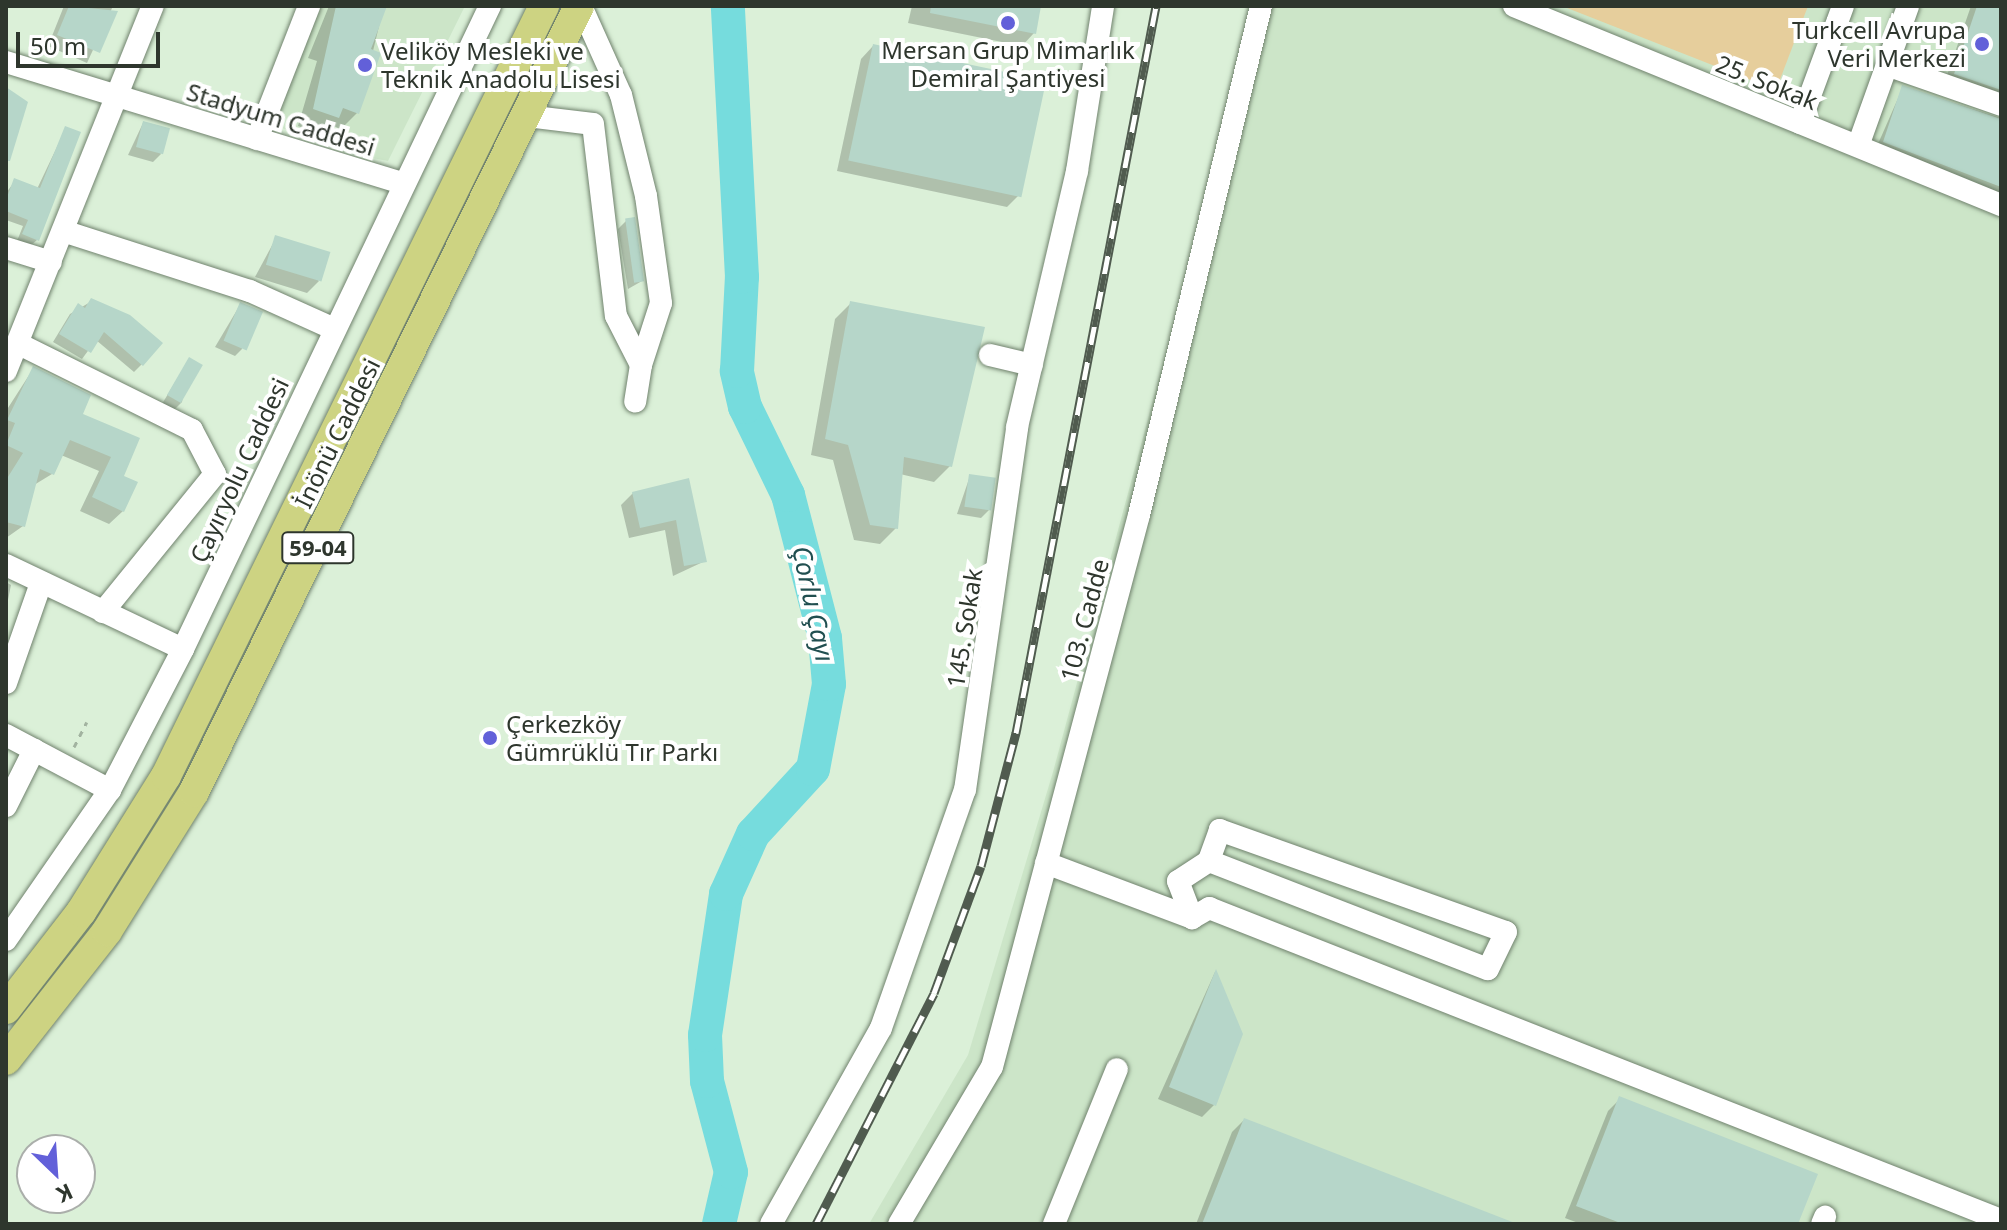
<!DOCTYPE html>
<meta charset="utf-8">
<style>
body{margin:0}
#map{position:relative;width:2007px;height:1230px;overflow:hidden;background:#dbf0d8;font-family:"Noto Sans",sans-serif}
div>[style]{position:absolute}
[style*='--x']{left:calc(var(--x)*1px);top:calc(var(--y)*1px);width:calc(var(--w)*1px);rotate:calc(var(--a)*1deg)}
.built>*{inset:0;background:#cce5c8}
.green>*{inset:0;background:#e6ce9c}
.shadow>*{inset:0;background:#0003}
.river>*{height:34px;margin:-17px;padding:0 17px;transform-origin:17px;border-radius:17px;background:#76dcdd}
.building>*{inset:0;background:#b6d6c9;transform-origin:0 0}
.path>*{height:3px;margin-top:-1.5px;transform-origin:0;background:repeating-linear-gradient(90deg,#a2b3a0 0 6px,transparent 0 12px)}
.roads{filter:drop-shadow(0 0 2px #70826d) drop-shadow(0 0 2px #70826d)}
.minor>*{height:22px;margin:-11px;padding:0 11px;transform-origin:11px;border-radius:11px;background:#fff}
.major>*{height:30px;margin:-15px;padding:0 15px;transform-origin:15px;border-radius:15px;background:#cdd382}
.rail>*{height:9px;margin-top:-4.5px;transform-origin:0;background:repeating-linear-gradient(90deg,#fff 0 18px,#505b4f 0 36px);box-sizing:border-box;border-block:2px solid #505b4f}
.dots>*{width:22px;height:22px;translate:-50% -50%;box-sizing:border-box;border:4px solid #fff;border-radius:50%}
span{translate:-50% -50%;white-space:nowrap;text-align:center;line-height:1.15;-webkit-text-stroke:8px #fff;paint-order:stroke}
.shield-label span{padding:2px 6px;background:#fff;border:2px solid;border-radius:6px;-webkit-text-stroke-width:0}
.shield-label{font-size:22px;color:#2e362d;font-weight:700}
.poi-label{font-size:24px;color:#2e362d}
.right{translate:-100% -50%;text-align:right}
.left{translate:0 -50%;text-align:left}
.street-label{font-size:24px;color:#2e362d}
.water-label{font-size:26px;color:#214f50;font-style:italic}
.frame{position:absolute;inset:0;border:8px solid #2e362d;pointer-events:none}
.north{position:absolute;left:16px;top:1134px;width:80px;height:80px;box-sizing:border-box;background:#fff;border:2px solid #abafab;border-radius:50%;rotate:155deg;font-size:22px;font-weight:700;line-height:32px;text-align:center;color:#2e362d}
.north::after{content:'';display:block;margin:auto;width:28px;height:36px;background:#6260d9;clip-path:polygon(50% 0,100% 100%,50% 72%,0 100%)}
.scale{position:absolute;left:16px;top:32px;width:144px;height:36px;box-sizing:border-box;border:4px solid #2e362d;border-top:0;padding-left:10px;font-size:24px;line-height:28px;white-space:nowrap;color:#2e362d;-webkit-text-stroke:6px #fff;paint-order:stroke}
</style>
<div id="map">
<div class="built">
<i style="clip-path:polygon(315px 6px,465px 6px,388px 161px,342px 152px,272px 124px)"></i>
<i style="clip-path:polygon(1259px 6px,2001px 6px,2001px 1224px,869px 1224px,968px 1055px,1053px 772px)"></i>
</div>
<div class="green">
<i style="clip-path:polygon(1562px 6px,1808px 6px,1776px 90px)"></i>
</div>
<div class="shadow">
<i style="clip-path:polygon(64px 6px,113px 6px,87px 63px,48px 46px)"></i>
<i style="clip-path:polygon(329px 6px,384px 6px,358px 112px,341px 129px,330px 125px,321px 134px,298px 126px,317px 61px,308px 58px)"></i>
<i style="clip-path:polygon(912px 6px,1039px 6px,1034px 33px,1022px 46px,908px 23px)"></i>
<i style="clip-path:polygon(1971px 6px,2001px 6px,2001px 116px,1996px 103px,1944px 84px)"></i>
<i style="clip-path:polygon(873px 46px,1019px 195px,1007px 207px,837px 171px,861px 59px)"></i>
<i style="clip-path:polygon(1903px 87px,2001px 118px,2001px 199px,1874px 153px)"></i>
<i style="clip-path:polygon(143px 123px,161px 154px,153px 162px,128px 155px)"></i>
<i style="clip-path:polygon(66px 128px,37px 240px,30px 246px,17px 241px,23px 226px,6px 220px,6px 193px,15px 181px,37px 189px)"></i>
<i style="clip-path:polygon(626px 221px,642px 281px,628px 289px,618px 229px)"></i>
<i style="clip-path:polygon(276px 238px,319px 281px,307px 293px,255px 277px)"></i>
<i style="clip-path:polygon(92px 301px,142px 364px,134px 372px,96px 340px,82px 359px,53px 342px,70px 314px)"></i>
<i style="clip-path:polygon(851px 303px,950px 466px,934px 482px,900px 474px,896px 528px,880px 544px,854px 540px,833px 460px,811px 455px,835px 319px)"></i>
<i style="clip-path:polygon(240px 305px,242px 349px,235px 356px,215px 347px)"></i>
<i style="clip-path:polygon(189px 359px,182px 402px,174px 410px,162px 404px)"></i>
<i style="clip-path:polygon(33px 369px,80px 415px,138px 439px,121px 477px,123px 511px,109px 524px,80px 511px,99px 471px,61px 455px,52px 474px,34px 485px,23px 526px,6px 538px,6px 411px)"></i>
<i style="clip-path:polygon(970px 476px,989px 510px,981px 518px,957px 514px)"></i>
<i style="clip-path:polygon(688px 480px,705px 561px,673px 576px,665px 530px,629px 538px,621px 505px,633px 493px)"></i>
<i style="clip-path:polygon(6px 582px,11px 585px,6px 610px)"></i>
<i style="clip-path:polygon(1215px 972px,1214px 1105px,1202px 1117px,1158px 1099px)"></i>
<i style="clip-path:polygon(1620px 1099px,1796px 1224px,1581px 1224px,1565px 1218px,1608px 1111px)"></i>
<i style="clip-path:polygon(1244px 1120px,1512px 1224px,1196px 1224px,1232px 1132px)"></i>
</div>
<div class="river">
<i style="--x:719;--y:1224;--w:53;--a:-77"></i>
<i style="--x:731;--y:1172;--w:94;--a:-104.8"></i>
<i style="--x:707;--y:1081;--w:46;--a:-92.5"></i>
<i style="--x:705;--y:1035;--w:143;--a:-81.5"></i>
<i style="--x:726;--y:894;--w:66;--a:-65.8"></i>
<i style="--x:753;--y:834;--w:88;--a:-47.3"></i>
<i style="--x:813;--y:769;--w:86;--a:-79.3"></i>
<i style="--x:829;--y:684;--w:46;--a:-95"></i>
<i style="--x:825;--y:638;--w:148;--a:-104.5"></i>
<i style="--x:788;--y:495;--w:98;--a:-116"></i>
<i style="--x:745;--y:407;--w:37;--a:-103"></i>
<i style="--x:737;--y:371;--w:94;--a:-87"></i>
<i style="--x:742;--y:277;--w:271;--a:-93"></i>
</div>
<div class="building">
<i style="clip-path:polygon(69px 6px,118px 11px,100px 53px,57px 35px)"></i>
<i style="clip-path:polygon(336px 6px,387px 6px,371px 49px,381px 53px,359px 114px,343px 108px,339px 118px,313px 109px)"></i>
<i style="clip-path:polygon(931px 6px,1041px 6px,1036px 34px,930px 13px)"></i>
<i style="clip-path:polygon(1977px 6px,2001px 6px,2001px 90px,1954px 74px)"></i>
<i style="left:873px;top:44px;width:177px;height:119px;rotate:12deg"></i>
<i style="clip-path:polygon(1902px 85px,2001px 119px,2001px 187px,1883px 142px)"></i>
<i style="clip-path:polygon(6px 87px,28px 102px,10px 161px,6px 161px)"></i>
<i style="left:143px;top:121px;width:28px;height:27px;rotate:15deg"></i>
<i style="clip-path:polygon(65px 126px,81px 132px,39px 241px,22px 234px,28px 220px,6px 211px,6px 200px,14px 178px,40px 188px)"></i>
<i style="left:635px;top:217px;width:65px;height:10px;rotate:82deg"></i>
<i style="left:275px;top:235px;width:58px;height:31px;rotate:17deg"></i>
<i style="clip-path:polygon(91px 298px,130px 315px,163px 343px,143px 366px,104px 332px,91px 353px,59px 334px,78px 303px,85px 308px)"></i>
<i style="clip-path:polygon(850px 301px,985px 327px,952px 467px,904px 457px,898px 529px,870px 525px,848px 445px,825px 439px)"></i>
<i style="left:240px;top:302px;width:25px;height:42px;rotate:23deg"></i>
<i style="left:189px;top:357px;width:16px;height:44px;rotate:30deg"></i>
<i style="clip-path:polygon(33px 366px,91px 395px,83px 414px,140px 438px,124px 476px,138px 482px,124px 512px,92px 497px,111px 457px,70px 440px,54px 475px,40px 469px,25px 527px,6px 522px,6px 480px,23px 453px,6px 445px,15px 423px,7px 420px)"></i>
<i style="left:969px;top:474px;width:27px;height:33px;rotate:8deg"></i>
<i style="clip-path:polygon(689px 478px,707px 562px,684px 566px,676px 520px,640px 528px,632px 492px)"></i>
<i style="clip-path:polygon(1216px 969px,1243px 1034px,1216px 1106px,1169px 1087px)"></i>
<i style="clip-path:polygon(1619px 1096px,1818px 1174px,1798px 1224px,1623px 1224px,1576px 1206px)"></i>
<i style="clip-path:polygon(1244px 1118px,1515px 1223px,1515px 1224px,1202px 1224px)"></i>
</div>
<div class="path">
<i style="--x:74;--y:747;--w:28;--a:-63"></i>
</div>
<div class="roads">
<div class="minor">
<i style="--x:581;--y:6;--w:98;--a:65.8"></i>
<i style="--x:621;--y:95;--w:104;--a:76.1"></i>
<i style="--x:646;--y:196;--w:108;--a:82"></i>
<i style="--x:661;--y:303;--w:65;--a:107.9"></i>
<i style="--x:1514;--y:6;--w:526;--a:22.23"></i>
<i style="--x:6;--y:62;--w:415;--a:17"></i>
<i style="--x:1887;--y:65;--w:121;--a:19.3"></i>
<i style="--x:526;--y:116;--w:67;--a:6.8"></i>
<i style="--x:593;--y:124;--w:193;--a:83.2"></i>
<i style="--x:616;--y:316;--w:55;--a:63"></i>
<i style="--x:641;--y:365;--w:37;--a:99"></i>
<i style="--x:1800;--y:123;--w:125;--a:-69.8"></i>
<i style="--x:257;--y:139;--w:143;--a:-68.6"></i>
<i style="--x:1858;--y:146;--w:149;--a:-70.3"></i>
<i style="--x:63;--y:231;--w:196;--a:17.8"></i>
<i style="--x:250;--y:291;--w:92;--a:24.3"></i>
<i style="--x:6;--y:248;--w:47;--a:17.3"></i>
<i style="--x:19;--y:344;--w:193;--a:26.4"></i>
<i style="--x:192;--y:430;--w:50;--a:62.4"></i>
<i style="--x:215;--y:474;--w:178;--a:129.1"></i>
<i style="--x:990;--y:355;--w:43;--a:13.4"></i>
<i style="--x:6;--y:371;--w:393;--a:-68.1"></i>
<i style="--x:6;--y:565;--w:196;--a:25.4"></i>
<i style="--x:6;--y:683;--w:106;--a:-70.7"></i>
<i style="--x:6;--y:735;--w:118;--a:27.9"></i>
<i style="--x:6;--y:806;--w:63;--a:-63.4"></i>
<i style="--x:1209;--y:861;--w:299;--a:21.2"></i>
<i style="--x:1488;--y:969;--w:41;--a:-64.1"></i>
<i style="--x:1506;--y:932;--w:304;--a:-160.4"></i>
<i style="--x:1220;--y:830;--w:33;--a:110"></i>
<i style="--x:1209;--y:861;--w:37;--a:147"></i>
<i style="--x:1178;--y:881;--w:40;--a:69"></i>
<i style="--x:1192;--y:918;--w:20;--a:-30"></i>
<i style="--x:1209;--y:908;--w:851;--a:21.5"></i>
<i style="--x:1046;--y:863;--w:156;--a:20.6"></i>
<i style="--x:6;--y:940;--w:183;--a:-55.3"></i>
<i style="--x:110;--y:790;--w:159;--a:-62.6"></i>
<i style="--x:183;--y:649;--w:713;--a:-64.48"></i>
<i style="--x:771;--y:1224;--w:225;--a:-60.7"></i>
<i style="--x:881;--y:1028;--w:252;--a:-70.6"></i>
<i style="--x:965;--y:790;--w:367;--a:-81.8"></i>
<i style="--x:1017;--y:427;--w:263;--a:-76.8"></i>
<i style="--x:1077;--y:171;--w:167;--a:-81"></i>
<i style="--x:899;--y:1224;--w:182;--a:-59.4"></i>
<i style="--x:992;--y:1067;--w:571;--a:-75.09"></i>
<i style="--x:1139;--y:515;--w:523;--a:-76.52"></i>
<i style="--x:1054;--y:1224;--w:167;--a:-67.9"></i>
<i style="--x:1822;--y:1224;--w:8;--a:-67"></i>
</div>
<div class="major">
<i style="--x:6;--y:1009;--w:123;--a:-52.3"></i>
<i style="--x:81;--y:912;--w:160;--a:-58"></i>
<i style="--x:166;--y:776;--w:858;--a:-63.85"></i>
<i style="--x:6;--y:1060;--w:164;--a:-51.9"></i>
<i style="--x:107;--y:931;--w:164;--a:-58"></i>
<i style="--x:194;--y:792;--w:875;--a:-63.9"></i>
</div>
</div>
<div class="rail">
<i style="--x:816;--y:1224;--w:259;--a:-62.9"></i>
<i style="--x:934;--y:993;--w:135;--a:-69.7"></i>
<i style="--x:981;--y:866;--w:138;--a:-75.3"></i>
<i style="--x:1016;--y:733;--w:740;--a:-79.1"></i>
</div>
<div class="dots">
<i style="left:1008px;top:23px;background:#6260d9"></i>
<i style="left:1982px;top:44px;background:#6260d9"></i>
<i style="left:365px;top:65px;background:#6260d9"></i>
<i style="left:490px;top:738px;background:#6260d9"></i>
</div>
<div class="shield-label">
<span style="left:318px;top:548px">59-04</span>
</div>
<div class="poi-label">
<span class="right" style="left:1966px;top:44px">Turkcell Avrupa<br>Veri Merkezi</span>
<span style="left:1008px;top:64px">Mersan Grup Mimarlık<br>Demiral Şantiyesi</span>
<span class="left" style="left:381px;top:65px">Veliköy Mesleki ve<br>Teknik Anadolu Lisesi</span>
<span class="left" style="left:506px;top:738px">Çerkezköy<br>Gümrüklü Tır Parkı</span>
</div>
<div class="street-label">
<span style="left:1767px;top:82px;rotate:22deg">25. Sokak</span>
<span style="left:281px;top:119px;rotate:17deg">Stadyum Caddesi</span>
<span style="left:337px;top:433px;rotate:-64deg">İnönü Caddesi</span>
<span style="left:239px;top:470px;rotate:-65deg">Çayıryolu Caddesi</span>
<span style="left:1084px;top:620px;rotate:-75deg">103. Cadde</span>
<span style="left:964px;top:628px;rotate:-81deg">145. Sokak</span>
</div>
<div class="water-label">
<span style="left:813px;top:604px;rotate:78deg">Çorlu Çayı</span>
</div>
<div class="frame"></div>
<div class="north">K</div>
<div class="scale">50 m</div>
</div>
